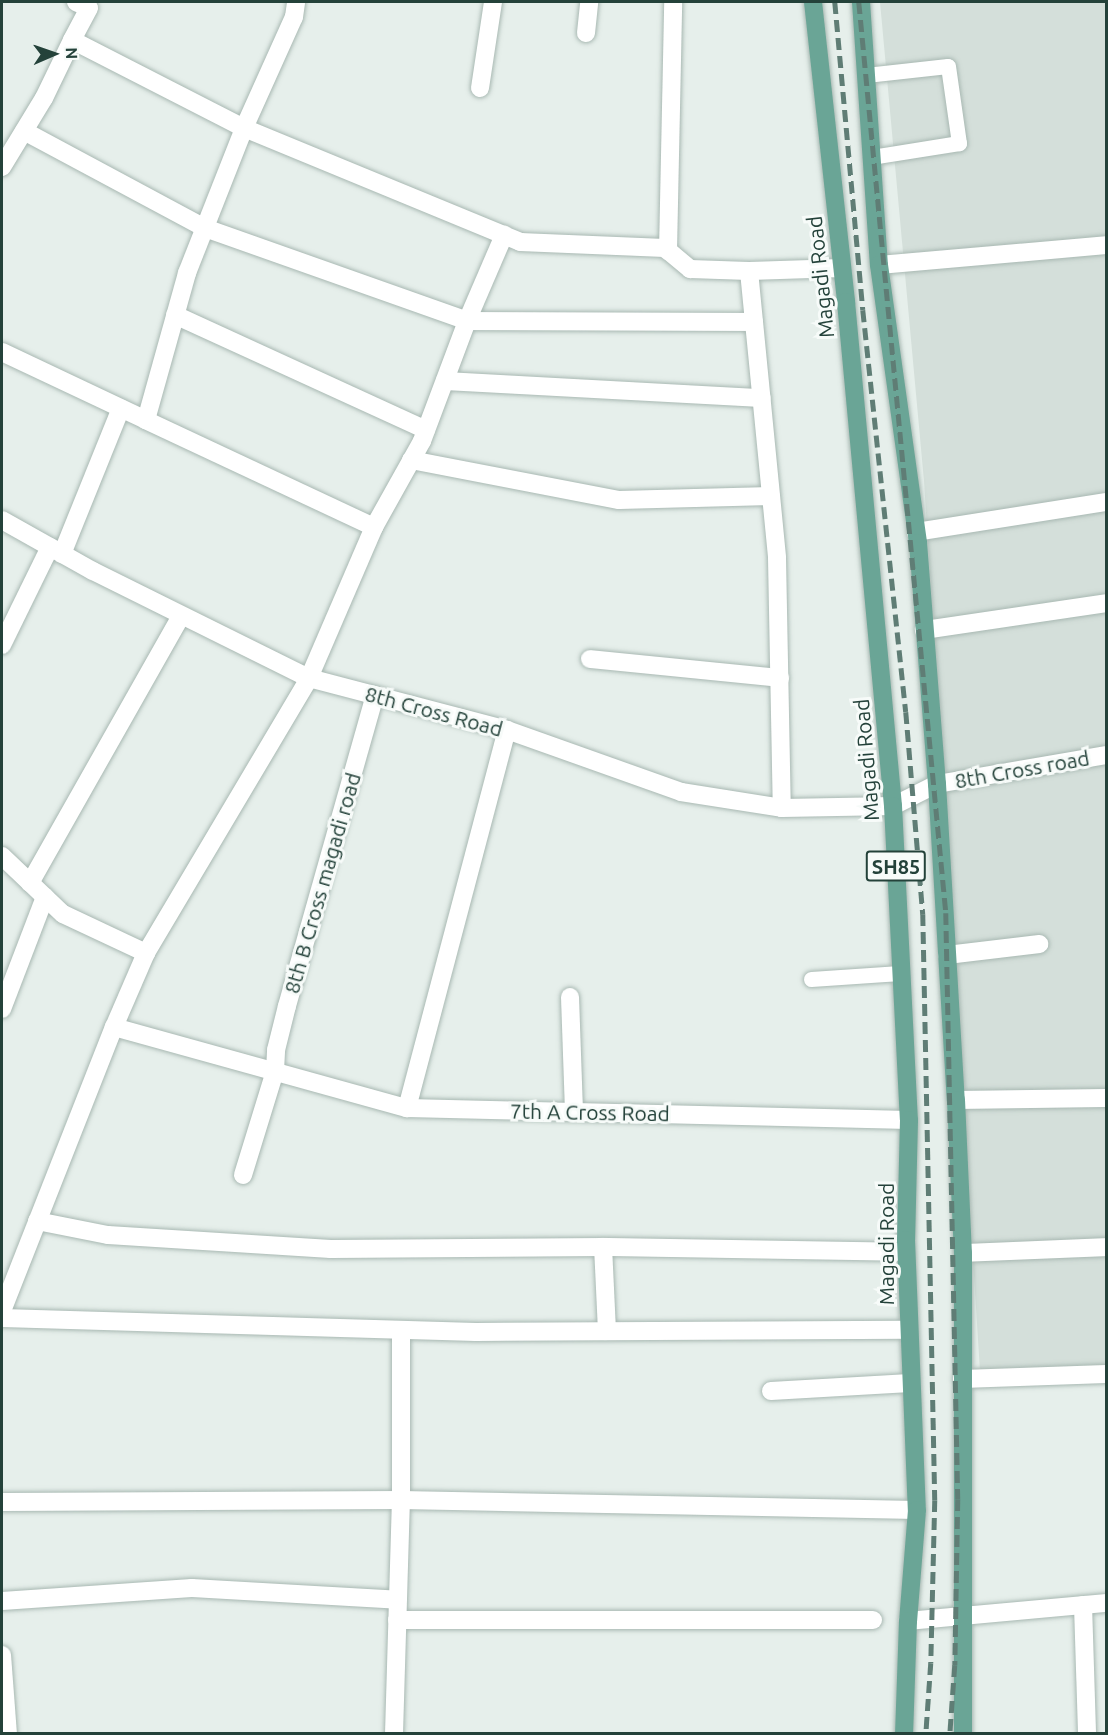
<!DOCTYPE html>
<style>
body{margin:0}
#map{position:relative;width:1108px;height:1735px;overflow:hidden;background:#e6efeb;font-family:Ubuntu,sans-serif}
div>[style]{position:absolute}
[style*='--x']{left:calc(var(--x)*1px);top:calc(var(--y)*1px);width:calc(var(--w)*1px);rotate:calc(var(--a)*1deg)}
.built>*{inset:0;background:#d4dfda}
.roads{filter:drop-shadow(0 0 2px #a8b8b2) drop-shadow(0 0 2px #a8b8b2)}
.service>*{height:15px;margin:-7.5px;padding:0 7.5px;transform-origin:7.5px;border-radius:7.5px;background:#fff}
.minor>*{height:18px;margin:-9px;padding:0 9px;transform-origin:9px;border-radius:9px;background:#fff}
.tertiary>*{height:18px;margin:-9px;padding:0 9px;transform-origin:9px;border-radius:9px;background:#fff}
.primary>*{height:18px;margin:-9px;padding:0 9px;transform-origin:9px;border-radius:9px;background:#6aa596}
.rail>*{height:4.5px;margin-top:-2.25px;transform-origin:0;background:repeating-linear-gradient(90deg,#5f7d75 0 12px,transparent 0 18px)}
span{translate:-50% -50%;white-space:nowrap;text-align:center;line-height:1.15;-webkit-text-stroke:6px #f7fbf9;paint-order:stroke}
.shield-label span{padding:2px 4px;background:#f7fbf9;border:2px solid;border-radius:4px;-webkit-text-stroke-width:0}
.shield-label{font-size:20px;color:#24423a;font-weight:700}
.street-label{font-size:21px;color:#24423a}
.frame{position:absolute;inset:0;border:3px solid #24423a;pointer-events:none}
.north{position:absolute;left:24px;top:24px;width:60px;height:60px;-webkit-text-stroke:4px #f7fbf9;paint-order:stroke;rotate:88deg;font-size:16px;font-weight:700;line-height:24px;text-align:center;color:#24423a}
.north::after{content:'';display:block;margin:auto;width:21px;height:27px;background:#24423a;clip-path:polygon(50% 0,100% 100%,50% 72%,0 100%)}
</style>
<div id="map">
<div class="built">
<i style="clip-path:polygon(880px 2px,1106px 2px,1106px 1382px,981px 1387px,924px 481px)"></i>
</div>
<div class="roads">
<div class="service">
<i style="--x:866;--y:75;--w:82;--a:-6.3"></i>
<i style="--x:948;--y:66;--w:78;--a:81.9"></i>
<i style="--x:959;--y:143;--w:88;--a:170.9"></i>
<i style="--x:811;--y:979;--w:89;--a:-3.9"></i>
</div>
<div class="minor">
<i style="--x:76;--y:2;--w:14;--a:25"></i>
<i style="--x:89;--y:8;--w:36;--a:118"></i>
<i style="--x:72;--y:40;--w:193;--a:27.1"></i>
<i style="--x:244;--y:128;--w:299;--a:22.4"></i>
<i style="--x:520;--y:242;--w:145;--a:2.4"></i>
<i style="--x:665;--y:248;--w:33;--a:40"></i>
<i style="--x:690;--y:269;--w:59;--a:1.9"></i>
<i style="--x:749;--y:271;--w:93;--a:-1.8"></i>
<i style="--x:586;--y:33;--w:31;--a:-84"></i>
<i style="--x:480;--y:88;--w:87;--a:-81.4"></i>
<i style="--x:24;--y:131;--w:205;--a:28.2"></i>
<i style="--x:205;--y:228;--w:278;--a:19.5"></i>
<i style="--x:467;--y:321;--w:287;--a:0.2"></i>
<i style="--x:2;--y:167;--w:81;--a:-58.7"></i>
<i style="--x:44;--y:98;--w:64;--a:-64.2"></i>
<i style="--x:668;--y:251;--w:249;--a:-88.8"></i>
<i style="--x:879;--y:265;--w:228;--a:-5"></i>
<i style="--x:749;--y:271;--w:288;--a:84.4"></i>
<i style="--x:777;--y:558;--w:250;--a:88.9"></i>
<i style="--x:175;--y:315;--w:276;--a:24.6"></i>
<i style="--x:2;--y:352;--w:159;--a:25.3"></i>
<i style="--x:445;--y:381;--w:317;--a:3.1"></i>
<i style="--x:411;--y:460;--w:212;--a:10.9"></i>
<i style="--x:619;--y:500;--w:152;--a:-1.5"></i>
<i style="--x:2;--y:520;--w:104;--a:29.3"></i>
<i style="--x:93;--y:571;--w:241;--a:26.4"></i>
<i style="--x:309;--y:678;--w:205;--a:14.7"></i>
<i style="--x:507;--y:730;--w:185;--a:19.6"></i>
<i style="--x:681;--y:792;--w:102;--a:9"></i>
<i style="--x:782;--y:808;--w:111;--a:-1"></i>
<i style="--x:893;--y:806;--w:49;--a:-26.6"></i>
<i style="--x:937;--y:784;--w:171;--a:-9.7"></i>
<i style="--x:374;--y:527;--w:98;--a:-60.8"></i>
<i style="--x:422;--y:441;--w:128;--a:-69.4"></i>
<i style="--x:467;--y:321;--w:94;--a:-66.7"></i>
<i style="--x:916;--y:532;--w:192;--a:-9"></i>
<i style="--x:62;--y:554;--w:157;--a:-68"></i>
<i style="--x:924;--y:630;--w:184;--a:-8.4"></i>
<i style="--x:2;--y:645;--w:109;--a:-63.9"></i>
<i style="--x:590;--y:659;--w:191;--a:5.7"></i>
<i style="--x:2;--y:856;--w:84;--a:43.6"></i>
<i style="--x:63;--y:914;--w:92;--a:25.2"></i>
<i style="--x:146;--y:953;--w:320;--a:-59.3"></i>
<i style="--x:309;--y:678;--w:164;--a:-66.7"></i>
<i style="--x:374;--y:527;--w:252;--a:-154.9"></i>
<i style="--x:146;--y:420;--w:153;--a:-74.4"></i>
<i style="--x:187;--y:273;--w:156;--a:-68.5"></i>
<i style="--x:244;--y:128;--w:122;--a:-65.8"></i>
<i style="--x:294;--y:17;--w:15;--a:-82"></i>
<i style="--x:30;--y:883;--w:307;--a:-60.5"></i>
<i style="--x:947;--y:955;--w:93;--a:-6.8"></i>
<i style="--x:570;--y:997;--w:115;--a:88"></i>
<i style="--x:2;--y:1009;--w:120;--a:-69"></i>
<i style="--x:114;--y:1027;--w:304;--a:15.5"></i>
<i style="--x:407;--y:1108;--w:502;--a:1.37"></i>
<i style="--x:956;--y:1100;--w:150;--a:-0.8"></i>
<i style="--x:407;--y:1108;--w:391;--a:-75.2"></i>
<i style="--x:243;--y:1175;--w:109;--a:-72.9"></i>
<i style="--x:275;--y:1071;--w:21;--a:-87"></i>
<i style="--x:276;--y:1050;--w:45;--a:-76"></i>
<i style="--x:287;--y:1006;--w:323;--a:-74.2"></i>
<i style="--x:37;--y:1221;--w:72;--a:11.2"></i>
<i style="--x:108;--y:1235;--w:223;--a:3.6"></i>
<i style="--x:331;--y:1249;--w:272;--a:-0.4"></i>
<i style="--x:963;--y:1253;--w:143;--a:-2.4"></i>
<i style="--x:2;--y:1311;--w:305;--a:-68.5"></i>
<i style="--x:114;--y:1027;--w:81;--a:-66.6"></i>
<i style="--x:2;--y:1318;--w:474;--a:1.7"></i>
<i style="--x:476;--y:1332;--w:433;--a:-0.3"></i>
<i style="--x:607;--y:1331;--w:84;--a:-92.7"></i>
<i style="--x:603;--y:1247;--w:303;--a:0.9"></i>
<i style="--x:962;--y:1379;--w:144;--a:-2"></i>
<i style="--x:771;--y:1391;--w:139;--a:-3.3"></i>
<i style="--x:2;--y:1502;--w:399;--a:-0.3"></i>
<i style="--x:401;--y:1500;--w:516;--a:1.11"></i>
<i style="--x:2;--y:1601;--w:190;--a:-3.9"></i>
<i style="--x:192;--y:1588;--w:206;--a:3.3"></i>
<i style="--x:1083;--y:1605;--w:129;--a:88.2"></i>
<i style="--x:397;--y:1620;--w:476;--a:0"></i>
<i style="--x:2;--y:1655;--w:79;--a:85.7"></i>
<i style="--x:394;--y:1734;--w:234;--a:-88.3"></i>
<i style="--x:401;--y:1500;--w:170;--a:-90"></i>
</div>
<div class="tertiary">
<i style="--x:908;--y:1621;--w:199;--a:-5.2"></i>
</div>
<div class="primary">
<i style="--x:813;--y:2;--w:302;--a:83.7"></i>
<i style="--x:846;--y:302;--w:506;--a:84.67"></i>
<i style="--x:893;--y:806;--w:314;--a:87.1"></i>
<i style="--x:909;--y:1120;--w:120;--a:91.4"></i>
<i style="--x:906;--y:1240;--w:270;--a:87.7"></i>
<i style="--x:917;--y:1510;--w:111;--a:94.6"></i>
<i style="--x:908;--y:1621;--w:113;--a:92"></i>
<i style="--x:861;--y:2;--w:264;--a:86.1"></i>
<i style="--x:879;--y:265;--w:281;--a:82"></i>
<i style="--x:918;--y:543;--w:242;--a:85.5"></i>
<i style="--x:937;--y:784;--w:317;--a:86.6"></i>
<i style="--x:956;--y:1100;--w:153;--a:87.4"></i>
<i style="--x:963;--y:1253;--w:481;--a:90"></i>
</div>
</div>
<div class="rail">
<i style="--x:835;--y:2;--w:309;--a:84.8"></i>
<i style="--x:863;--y:310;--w:404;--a:83.9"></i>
<i style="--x:906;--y:712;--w:203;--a:85.2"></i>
<i style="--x:923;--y:914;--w:586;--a:88.83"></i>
<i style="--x:935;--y:1500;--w:163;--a:91.4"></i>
<i style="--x:931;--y:1663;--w:71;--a:94"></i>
<i style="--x:859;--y:2;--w:915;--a:84.54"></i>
<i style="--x:946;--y:913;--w:586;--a:88.83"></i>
<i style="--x:958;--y:1499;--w:166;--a:91"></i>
<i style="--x:955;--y:1665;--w:69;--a:94.1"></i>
</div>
<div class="shield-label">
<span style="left:896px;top:866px">SH85</span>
</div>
<div class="street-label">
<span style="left:820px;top:277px;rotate:-96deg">Magadi Road</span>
<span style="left:434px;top:711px;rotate:15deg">8th Cross Road</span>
<span style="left:866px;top:760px;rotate:-95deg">Magadi Road</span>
<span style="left:1022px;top:769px;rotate:-10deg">8th Cross road</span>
<span style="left:322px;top:883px;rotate:-74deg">8th B Cross magadi road</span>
<span style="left:590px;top:1112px;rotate:1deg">7th A Cross Road</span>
<span style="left:886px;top:1244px;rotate:-90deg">Magadi Road</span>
</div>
<div class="frame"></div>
<div class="north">N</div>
</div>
